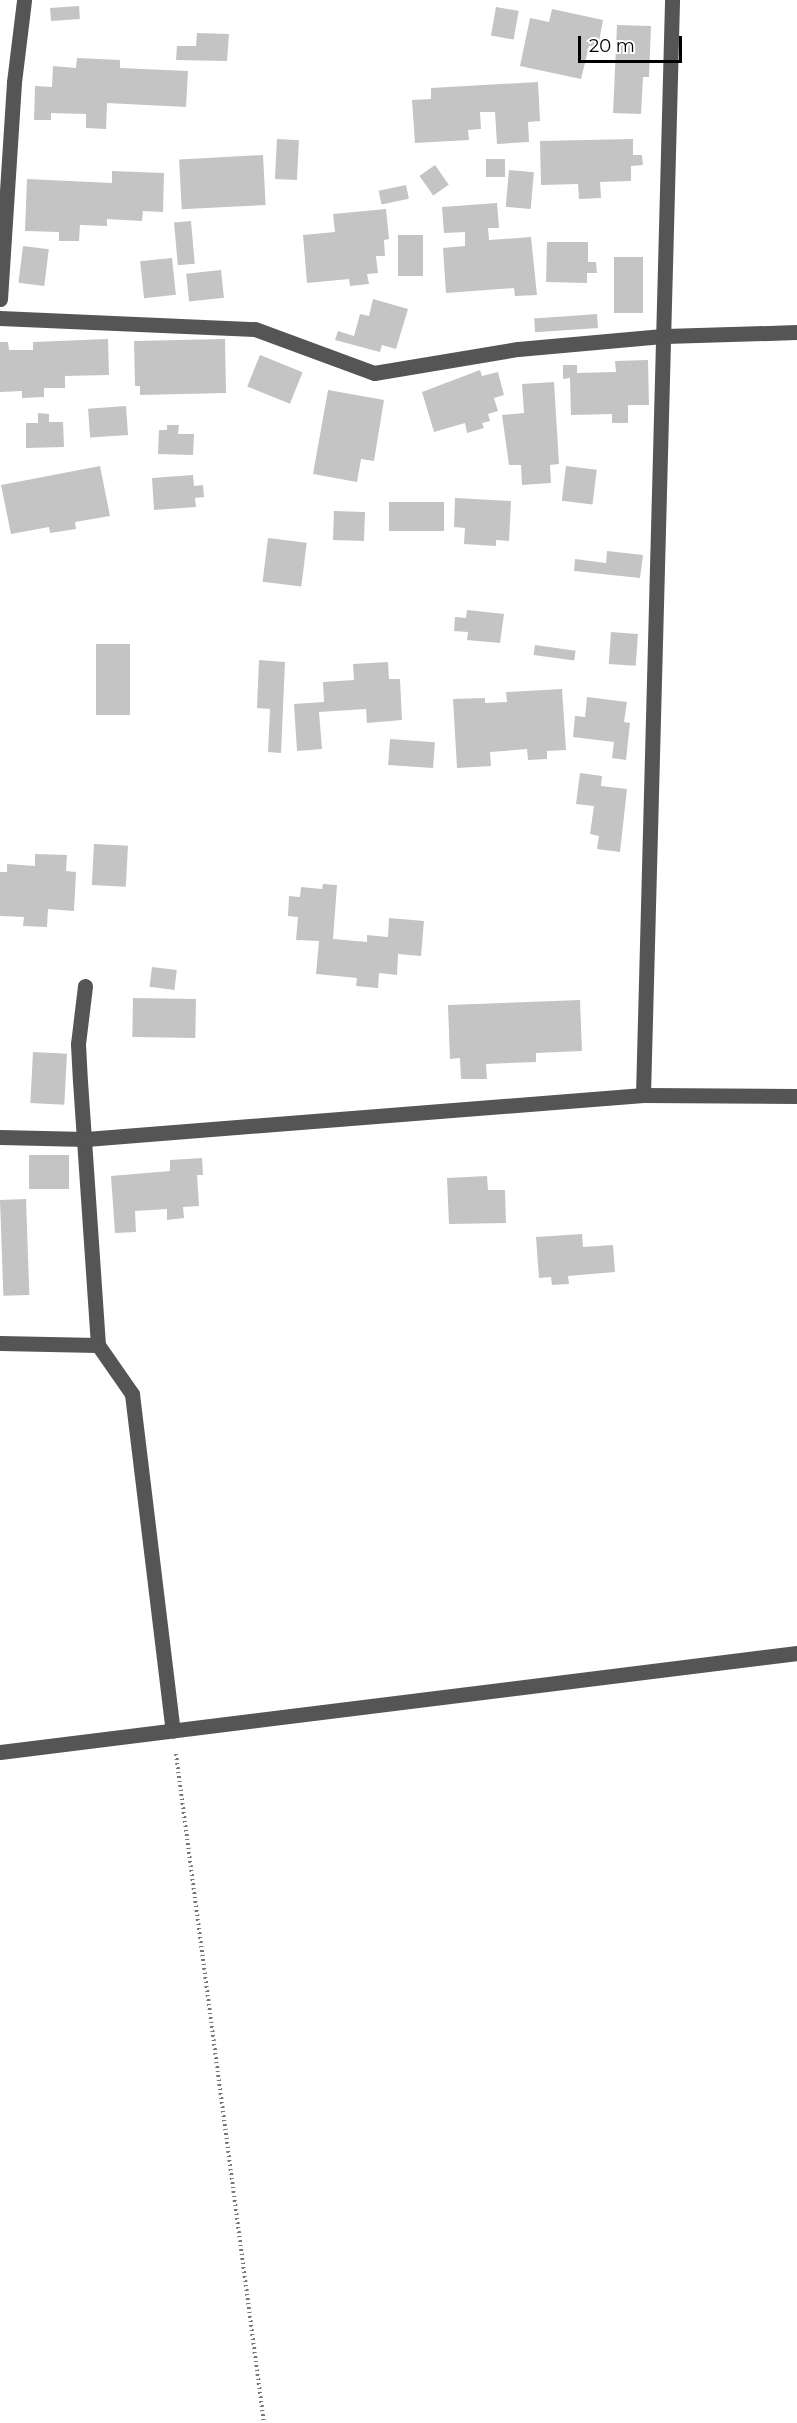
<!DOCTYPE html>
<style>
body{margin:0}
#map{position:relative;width:797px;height:2423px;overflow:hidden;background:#fff;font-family:Montserrat,sans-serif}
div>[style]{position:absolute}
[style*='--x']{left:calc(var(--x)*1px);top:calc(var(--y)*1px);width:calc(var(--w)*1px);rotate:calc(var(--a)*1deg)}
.building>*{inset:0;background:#c4c4c4;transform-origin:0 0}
.path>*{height:4px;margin-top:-2px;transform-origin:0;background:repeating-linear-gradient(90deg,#777 0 1.5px,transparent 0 4.5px)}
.minor>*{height:15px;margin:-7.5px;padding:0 7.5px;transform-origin:7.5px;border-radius:7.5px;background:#555}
span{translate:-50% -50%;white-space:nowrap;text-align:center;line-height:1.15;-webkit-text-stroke:4.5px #fff;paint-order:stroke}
.scale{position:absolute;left:578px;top:36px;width:104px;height:27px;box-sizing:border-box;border:3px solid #000;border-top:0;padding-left:8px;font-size:18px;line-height:21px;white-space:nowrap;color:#000;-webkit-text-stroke:4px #fff;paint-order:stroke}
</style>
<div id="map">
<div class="building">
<i style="left:79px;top:6px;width:13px;height:29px;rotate:86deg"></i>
<i style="left:496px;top:7px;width:23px;height:29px;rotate:10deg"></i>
<i style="clip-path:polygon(552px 9px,603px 20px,598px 47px,589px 46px,581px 79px,520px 66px,530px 18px,549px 22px)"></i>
<i style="clip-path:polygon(617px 25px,651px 26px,649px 77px,643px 77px,641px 114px,613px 113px)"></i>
<i style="clip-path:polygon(197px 33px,229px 34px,227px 61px,176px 60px,177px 46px,196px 46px)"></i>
<i style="clip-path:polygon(77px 58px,120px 60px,120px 68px,188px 71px,186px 107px,107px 103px,106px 129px,86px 128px,86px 114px,51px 113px,51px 120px,34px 120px,35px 86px,52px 87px,53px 66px,76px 68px)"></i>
<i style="clip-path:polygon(538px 82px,540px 121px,528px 122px,529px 142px,497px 144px,495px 112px,480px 112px,481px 129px,468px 130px,469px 140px,415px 143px,412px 100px,431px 99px,431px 88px)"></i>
<i style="left:277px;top:139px;width:22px;height:40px;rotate:3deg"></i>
<i style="clip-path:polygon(633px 139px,633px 155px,642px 155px,643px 165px,631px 166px,631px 181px,600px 182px,601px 198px,579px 199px,578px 184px,541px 185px,540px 141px)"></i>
<i style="left:263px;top:155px;width:50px;height:84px;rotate:87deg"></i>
<i style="left:486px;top:159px;width:19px;height:18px"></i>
<i style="left:435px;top:165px;width:24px;height:19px;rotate:55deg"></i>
<i style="left:509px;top:170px;width:25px;height:37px;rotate:5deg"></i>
<i style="clip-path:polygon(112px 171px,164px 173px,163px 212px,143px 211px,142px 221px,107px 219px,107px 226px,80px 225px,79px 241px,59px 241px,59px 232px,25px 231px,27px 179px,112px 183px)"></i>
<i style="left:406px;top:185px;width:14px;height:28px;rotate:78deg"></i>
<i style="clip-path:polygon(497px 203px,499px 228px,488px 228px,489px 240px,531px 237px,537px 295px,515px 296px,514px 288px,446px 293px,443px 248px,465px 246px,465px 232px,444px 233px,442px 207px)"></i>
<i style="clip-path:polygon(386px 209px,389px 239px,384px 240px,385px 256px,376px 256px,378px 273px,367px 274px,369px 284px,350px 286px,349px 279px,307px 283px,303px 235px,335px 232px,333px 214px)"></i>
<i style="left:191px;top:221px;width:43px;height:17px;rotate:85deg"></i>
<i style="left:398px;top:235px;width:25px;height:41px"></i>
<i style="clip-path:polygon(547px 242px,588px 242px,588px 262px,596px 262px,597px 273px,587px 273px,587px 283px,546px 282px)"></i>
<i style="left:23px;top:246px;width:26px;height:37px;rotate:7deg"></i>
<i style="left:614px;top:257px;width:29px;height:56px"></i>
<i style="left:172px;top:258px;width:37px;height:32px;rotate:84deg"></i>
<i style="left:221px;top:270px;width:28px;height:35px;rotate:84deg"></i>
<i style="clip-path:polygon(373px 299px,408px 309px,396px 349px,382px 345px,380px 352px,335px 340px,338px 331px,354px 336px,360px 314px,369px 316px)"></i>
<i style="left:597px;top:314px;width:14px;height:63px;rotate:86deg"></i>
<i style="clip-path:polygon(108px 339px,109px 375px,65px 376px,65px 388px,44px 388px,44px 397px,22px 398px,22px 391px,0 392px,0 342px,8px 342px,9px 350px,33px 350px,33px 342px)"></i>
<i style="clip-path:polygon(225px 339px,226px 393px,140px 395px,140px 386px,135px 386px,134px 341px)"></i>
<i style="left:260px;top:355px;width:46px;height:34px;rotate:22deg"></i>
<i style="clip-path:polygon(648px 360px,649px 405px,628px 405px,628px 423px,612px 423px,612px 414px,571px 415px,570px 378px,563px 379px,563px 365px,577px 365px,577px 373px,616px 372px,615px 361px)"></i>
<i style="clip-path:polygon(480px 370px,482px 376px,498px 372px,504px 395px,494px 398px,498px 411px,488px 414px,490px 421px,482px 423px,484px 428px,467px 433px,465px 423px,434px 432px,422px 392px)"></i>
<i style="clip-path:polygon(554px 382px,559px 464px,550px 465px,551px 483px,522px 485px,521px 465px,509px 465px,502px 415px,524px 413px,522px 384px)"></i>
<i style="clip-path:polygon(328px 390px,384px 400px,374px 461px,361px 459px,357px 482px,313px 474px)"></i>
<i style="left:126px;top:406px;width:29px;height:38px;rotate:86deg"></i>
<i style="clip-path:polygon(38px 413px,49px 414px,49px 422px,63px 422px,64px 447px,26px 448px,26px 423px,38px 423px)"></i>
<i style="clip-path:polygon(167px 425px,179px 425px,178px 434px,194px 434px,193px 455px,158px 454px,159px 430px,167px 430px)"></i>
<i style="clip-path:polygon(100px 466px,110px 516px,75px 522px,76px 529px,50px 533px,49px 527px,11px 534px,1px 485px)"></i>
<i style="left:566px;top:466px;width:31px;height:35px;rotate:7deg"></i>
<i style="clip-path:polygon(193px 475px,194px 486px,203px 485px,204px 497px,195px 498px,196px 507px,154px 510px,152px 478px)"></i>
<i style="clip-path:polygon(455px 498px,511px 501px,509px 541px,496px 540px,496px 546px,464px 544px,465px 528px,454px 527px)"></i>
<i style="left:389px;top:502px;width:55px;height:29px"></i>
<i style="left:334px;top:511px;width:31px;height:29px;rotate:2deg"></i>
<i style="left:268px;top:538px;width:39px;height:44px;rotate:7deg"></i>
<i style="clip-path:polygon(607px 551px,643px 555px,640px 578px,574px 571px,575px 559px,606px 563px)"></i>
<i style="clip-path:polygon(467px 610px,504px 614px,500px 643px,467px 640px,468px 632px,454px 631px,455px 617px,466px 618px)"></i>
<i style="left:611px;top:632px;width:27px;height:32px;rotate:4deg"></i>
<i style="left:130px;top:644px;width:71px;height:34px;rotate:90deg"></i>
<i style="left:535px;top:645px;width:41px;height:10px;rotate:8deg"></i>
<i style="clip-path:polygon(259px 660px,285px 662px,281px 753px,268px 752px,270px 709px,257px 708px)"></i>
<i style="clip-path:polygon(388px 662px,389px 679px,400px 679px,402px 720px,367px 723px,366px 709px,319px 712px,322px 749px,297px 751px,294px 704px,324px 702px,323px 682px,354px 680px,353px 664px)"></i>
<i style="clip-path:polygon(562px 689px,566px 750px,547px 751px,547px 759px,528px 760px,527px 749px,490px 752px,491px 766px,457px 768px,453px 699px,485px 698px,485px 703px,507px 702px,506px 692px)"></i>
<i style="clip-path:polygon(587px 697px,627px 702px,624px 722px,630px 723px,626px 760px,612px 758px,614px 742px,573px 737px,575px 716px,585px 717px)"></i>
<i style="left:390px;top:739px;width:45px;height:26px;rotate:4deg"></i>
<i style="clip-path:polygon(580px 773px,602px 776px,601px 786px,627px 789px,620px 852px,597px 849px,599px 836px,590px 834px,594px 806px,576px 804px)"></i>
<i style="left:94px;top:844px;width:34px;height:41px;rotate:3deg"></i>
<i style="clip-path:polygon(35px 854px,67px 855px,66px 871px,76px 872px,74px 911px,48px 909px,47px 927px,23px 926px,24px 917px,0 916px,0 872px,7px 872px,7px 864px,35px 866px)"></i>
<i style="clip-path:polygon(323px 884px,337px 885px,333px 939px,367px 942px,367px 935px,388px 937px,389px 918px,424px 921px,421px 956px,398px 954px,397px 975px,379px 973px,378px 988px,356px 986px,357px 978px,316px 974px,319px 941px,296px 940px,298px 917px,288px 916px,289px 896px,300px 897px,301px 887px,322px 889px)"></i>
<i style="left:152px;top:967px;width:25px;height:20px;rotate:7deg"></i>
<i style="left:133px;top:998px;width:63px;height:39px;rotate:1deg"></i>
<i style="clip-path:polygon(580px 1000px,582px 1051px,536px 1053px,536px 1062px,486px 1064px,487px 1079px,461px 1079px,460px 1058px,450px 1059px,448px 1005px)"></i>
<i style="left:33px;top:1052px;width:34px;height:51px;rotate:3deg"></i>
<i style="left:29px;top:1155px;width:40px;height:34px"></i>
<i style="clip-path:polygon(202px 1158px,203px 1175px,197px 1175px,199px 1206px,183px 1207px,184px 1218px,167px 1220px,167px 1209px,135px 1211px,136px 1232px,115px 1233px,111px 1176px,170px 1171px,170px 1160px)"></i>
<i style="clip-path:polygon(487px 1176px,488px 1190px,505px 1190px,506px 1223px,449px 1224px,447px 1178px)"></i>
<i style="left:26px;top:1199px;width:96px;height:26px;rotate:88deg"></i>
<i style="clip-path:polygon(582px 1234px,583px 1247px,613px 1245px,615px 1272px,568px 1276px,569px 1284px,552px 1285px,551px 1277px,539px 1278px,536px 1237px)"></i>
</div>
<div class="path">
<i style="--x:176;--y:1754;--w:675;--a:82.51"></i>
</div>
<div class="minor">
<i style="--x:0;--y:299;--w:217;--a:-86.3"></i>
<i style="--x:14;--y:82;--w:83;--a:-83"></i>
<i style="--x:0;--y:318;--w:255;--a:2.5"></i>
<i style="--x:255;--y:329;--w:127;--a:20.3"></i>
<i style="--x:374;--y:373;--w:146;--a:-9.5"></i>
<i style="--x:518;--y:349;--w:148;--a:-5.1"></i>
<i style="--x:665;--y:336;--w:132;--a:-1.7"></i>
<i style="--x:85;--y:986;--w:58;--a:96.9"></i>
<i style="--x:78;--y:1044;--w:37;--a:87"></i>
<i style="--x:80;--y:1081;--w:265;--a:86.1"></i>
<i style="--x:98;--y:1345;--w:60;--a:55.2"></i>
<i style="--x:132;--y:1394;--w:339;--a:83.1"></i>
<i style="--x:643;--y:1095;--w:1095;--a:-88.48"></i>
<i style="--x:0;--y:1137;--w:86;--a:1.3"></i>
<i style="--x:86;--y:1139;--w:559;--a:-4.52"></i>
<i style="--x:643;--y:1095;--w:154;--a:0.4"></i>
<i style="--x:0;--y:1343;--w:98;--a:1.2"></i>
<i style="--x:0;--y:1752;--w:803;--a:-7.08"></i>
</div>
<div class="scale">20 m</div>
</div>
